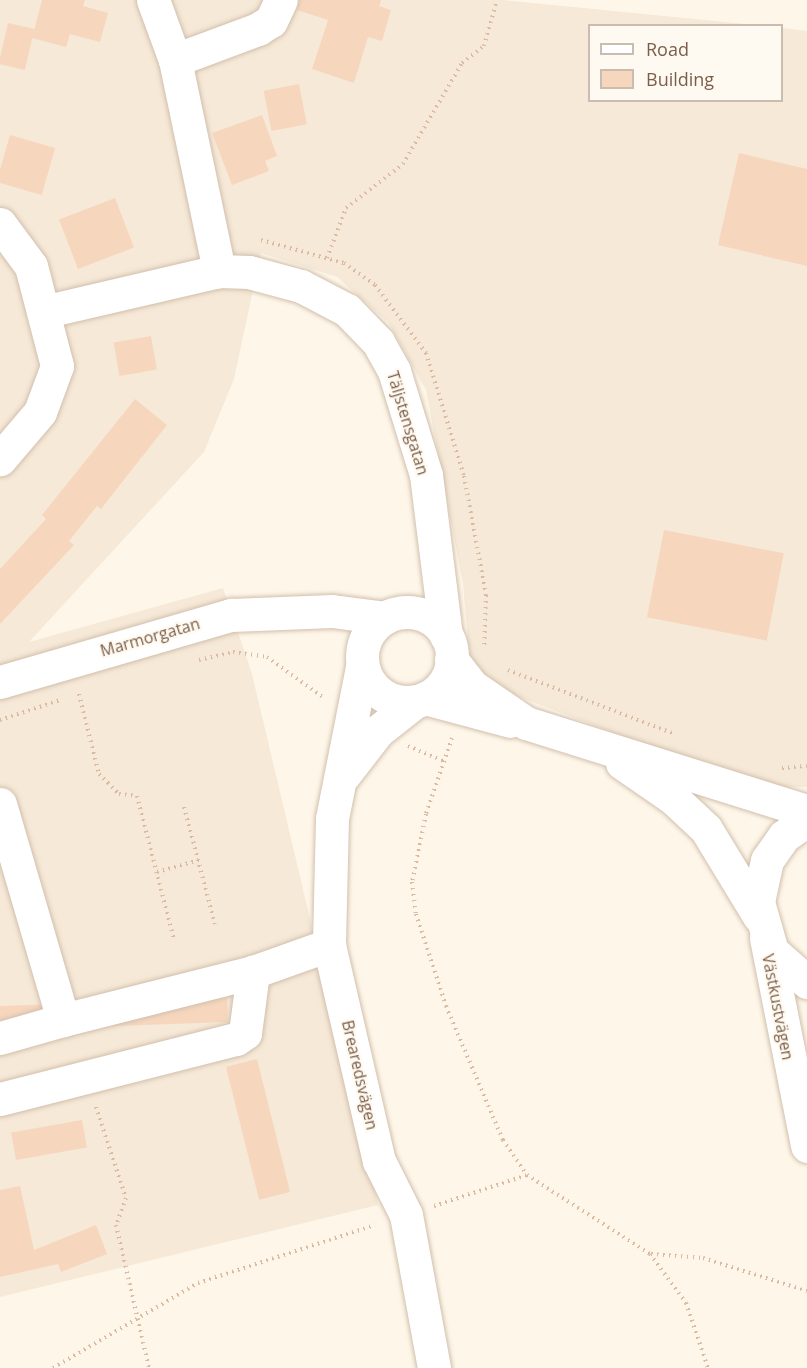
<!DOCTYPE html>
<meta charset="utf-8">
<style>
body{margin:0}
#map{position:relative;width:807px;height:1368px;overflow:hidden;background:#fef7e9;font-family:"Open Sans",sans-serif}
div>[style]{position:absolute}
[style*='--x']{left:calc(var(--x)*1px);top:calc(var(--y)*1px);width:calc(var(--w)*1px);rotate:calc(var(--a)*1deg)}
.residential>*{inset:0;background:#f6e9d7}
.building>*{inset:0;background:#f6d7be;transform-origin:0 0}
.path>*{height:4px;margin-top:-2px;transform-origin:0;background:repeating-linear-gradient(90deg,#dbbaa1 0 1.5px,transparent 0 6px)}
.roads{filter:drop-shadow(0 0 2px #d2bfad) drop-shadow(0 0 2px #d2bfad)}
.minor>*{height:33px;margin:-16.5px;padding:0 16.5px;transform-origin:16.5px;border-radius:16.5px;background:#fff}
.minor>.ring{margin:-16.5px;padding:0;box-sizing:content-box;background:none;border:33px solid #fff;border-radius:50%}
span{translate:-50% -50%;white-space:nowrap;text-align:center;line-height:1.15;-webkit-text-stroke:4.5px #fffaf1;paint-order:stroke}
.street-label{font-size:16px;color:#7b5e4a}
.legend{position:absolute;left:588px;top:24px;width:195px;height:78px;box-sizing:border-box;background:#fffaf1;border:2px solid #cabcae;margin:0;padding:8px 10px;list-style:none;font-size:18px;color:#7b5e4a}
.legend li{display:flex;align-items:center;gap:12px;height:30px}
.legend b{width:30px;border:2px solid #cabcae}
</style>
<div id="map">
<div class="residential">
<i style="clip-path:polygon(0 0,503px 0,755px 25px,590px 26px,590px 100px,782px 100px,782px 28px,807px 31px,807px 787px,771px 787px,654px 748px,509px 693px,470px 664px,463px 584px,426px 390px,388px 322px,337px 277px,261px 253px,234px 379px,204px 452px,29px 642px,223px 588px,252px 674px,378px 1205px,0 1297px)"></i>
</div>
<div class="building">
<i style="clip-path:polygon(42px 0,85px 0,83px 6px,108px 13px,100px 42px,70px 34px,66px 47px,32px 38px)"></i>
<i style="clip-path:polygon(299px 0,381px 0,379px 6px,391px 10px,382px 41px,368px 37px,354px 83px,312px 69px,328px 20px,297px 10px)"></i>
<i style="left:8px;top:23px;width:27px;height:42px;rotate:13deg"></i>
<i style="left:299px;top:84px;width:41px;height:36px;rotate:79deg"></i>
<i style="clip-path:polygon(262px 115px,277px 156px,265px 161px,269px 171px,232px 185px,212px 133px)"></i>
<i style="left:10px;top:135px;width:47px;height:49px;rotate:16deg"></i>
<i style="clip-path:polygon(739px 153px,807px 169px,807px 266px,718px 245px)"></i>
<i style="left:115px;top:198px;width:53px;height:60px;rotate:69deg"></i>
<i style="left:151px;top:336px;width:34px;height:38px;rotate:80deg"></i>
<i style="clip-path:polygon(135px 399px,167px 425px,101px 509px,97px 506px,69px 541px,74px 545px,0 624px,0 569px,46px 519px,42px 515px)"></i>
<i style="left:664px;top:530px;width:122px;height:89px;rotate:11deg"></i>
<i style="left:227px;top:998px;width:24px;height:234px;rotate:88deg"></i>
<i style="left:257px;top:1059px;width:137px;height:32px;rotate:76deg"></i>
<i style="left:82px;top:1120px;width:28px;height:72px;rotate:80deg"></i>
<i style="clip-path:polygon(20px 1186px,34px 1250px,96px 1225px,107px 1254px,61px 1272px,58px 1264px,0 1277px,0 1190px)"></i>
</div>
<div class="path">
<i style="--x:261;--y:240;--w:86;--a:15.5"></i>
<i style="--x:344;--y:263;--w:38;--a:35"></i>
<i style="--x:375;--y:285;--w:85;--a:53.1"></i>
<i style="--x:426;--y:353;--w:129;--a:72.8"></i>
<i style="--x:464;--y:476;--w:121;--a:79.5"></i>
<i style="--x:486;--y:595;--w:54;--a:92.1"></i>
<i style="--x:327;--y:258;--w:53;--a:-69.2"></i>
<i style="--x:346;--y:208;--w:72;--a:-37.7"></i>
<i style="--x:403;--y:164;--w:117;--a:-59.7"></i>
<i style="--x:462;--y:63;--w:28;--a:-38"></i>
<i style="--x:484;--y:46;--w:48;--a:-74.2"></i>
<i style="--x:199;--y:660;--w:35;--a:-13"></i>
<i style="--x:233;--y:652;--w:34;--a:8"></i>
<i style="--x:267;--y:657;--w:70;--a:35.7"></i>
<i style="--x:508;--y:670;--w:179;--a:21"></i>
<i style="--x:79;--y:694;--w:82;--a:76"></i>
<i style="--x:99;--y:774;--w:28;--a:45"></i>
<i style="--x:119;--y:794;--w:18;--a:6"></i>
<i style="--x:137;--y:796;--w:149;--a:75.6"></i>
<i style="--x:0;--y:720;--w:63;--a:-18.4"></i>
<i style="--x:452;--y:738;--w:80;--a:108.9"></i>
<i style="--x:426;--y:814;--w:69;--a:101.6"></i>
<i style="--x:412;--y:882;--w:32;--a:83"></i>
<i style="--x:416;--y:914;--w:97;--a:71.9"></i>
<i style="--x:446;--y:1006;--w:146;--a:67"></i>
<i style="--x:503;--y:1140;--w:42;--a:55.6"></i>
<i style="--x:527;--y:1175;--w:146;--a:32.7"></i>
<i style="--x:650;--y:1254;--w:61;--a:53.7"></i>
<i style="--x:686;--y:1303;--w:69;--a:71.3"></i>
<i style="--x:408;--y:746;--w:39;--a:23"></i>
<i style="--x:782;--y:768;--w:25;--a:-5"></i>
<i style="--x:184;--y:807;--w:121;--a:75.2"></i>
<i style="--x:157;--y:872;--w:44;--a:-15.9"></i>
<i style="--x:96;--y:1107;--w:96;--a:71.8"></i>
<i style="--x:126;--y:1198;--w:29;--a:110"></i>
<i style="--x:116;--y:1225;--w:147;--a:77"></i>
<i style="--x:434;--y:1206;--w:98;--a:-18.4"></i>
<i style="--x:651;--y:1254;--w:52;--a:4.4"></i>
<i style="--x:703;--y:1258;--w:109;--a:17.6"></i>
<i style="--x:53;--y:1368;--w:168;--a:-30.4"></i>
<i style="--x:198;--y:1283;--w:186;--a:-18.1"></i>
</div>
<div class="roads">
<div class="minor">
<i style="--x:153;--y:0;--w:64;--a:69.9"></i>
<i style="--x:175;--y:60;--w:216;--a:78.2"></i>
<i style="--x:175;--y:60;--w:89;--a:-20.5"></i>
<i style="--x:258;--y:29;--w:15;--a:-32"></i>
<i style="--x:271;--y:21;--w:23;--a:-65"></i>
<i style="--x:0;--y:224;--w:52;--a:53.6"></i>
<i style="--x:31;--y:266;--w:103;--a:75.4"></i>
<i style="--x:57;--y:366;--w:49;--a:110.3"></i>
<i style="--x:40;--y:412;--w:62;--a:130.4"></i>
<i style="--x:47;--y:311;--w:177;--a:-13.1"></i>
<i style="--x:219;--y:271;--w:30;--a:2"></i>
<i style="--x:249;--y:272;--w:54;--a:15.1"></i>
<i style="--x:301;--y:286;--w:52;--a:27.6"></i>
<i style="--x:347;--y:310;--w:45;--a:45.9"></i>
<i style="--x:378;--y:342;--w:33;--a:61"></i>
<i style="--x:394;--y:371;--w:109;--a:72.9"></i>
<i style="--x:426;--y:475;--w:162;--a:82.9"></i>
<i class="ring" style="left:362px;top:612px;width:57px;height:57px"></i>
<i style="--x:451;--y:659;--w:34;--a:52"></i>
<i style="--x:472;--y:686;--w:65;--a:34.4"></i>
<i style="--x:526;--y:723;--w:294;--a:17.4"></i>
<i style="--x:362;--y:667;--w:155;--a:101.2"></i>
<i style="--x:332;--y:819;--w:126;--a:91.4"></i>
<i style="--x:329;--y:945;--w:222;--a:77"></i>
<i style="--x:379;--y:1161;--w:60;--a:63.4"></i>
<i style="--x:406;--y:1215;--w:156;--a:79.6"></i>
<i style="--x:0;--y:682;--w:241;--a:-16.2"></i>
<i style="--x:231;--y:615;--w:101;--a:-2.3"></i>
<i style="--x:332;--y:611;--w:53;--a:7.5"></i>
<i style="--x:425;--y:698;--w:88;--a:15.1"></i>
<i style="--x:622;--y:763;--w:62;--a:34.5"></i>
<i style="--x:673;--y:798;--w:45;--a:43.2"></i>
<i style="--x:706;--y:829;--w:102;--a:58.7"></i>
<i style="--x:344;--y:775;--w:56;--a:-52.3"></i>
<i style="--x:378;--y:731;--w:48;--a:-38.3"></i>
<i style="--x:0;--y:804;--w:225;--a:73.7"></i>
<i style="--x:63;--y:1020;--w:196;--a:-14.2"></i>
<i style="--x:807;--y:820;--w:28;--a:145"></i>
<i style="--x:784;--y:836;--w:29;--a:125"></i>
<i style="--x:767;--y:860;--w:43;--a:102.1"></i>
<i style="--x:758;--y:902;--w:51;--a:74.1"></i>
<i style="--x:772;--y:951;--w:47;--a:41.5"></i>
<i style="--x:766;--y:938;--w:212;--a:78.8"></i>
<i style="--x:0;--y:1038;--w:66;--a:-15.9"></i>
<i style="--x:0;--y:1099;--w:244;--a:-14.3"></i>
<i style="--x:236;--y:1039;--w:11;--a:-34"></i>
<i style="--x:245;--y:1033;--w:62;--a:-82.5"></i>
<i style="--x:253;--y:972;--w:81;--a:-19.6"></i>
</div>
</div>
<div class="street-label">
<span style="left:408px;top:423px;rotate:73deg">Täljstensgatan</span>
<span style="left:150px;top:637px;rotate:-16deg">Marmorgatan</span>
<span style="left:778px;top:1007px;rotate:79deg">Västkustvägen</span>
<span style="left:360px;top:1075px;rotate:77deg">Brearedsvägen</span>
</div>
<ul class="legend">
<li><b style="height:8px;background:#fff"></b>Road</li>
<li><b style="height:16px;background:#f6d7be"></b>Building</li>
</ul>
</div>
